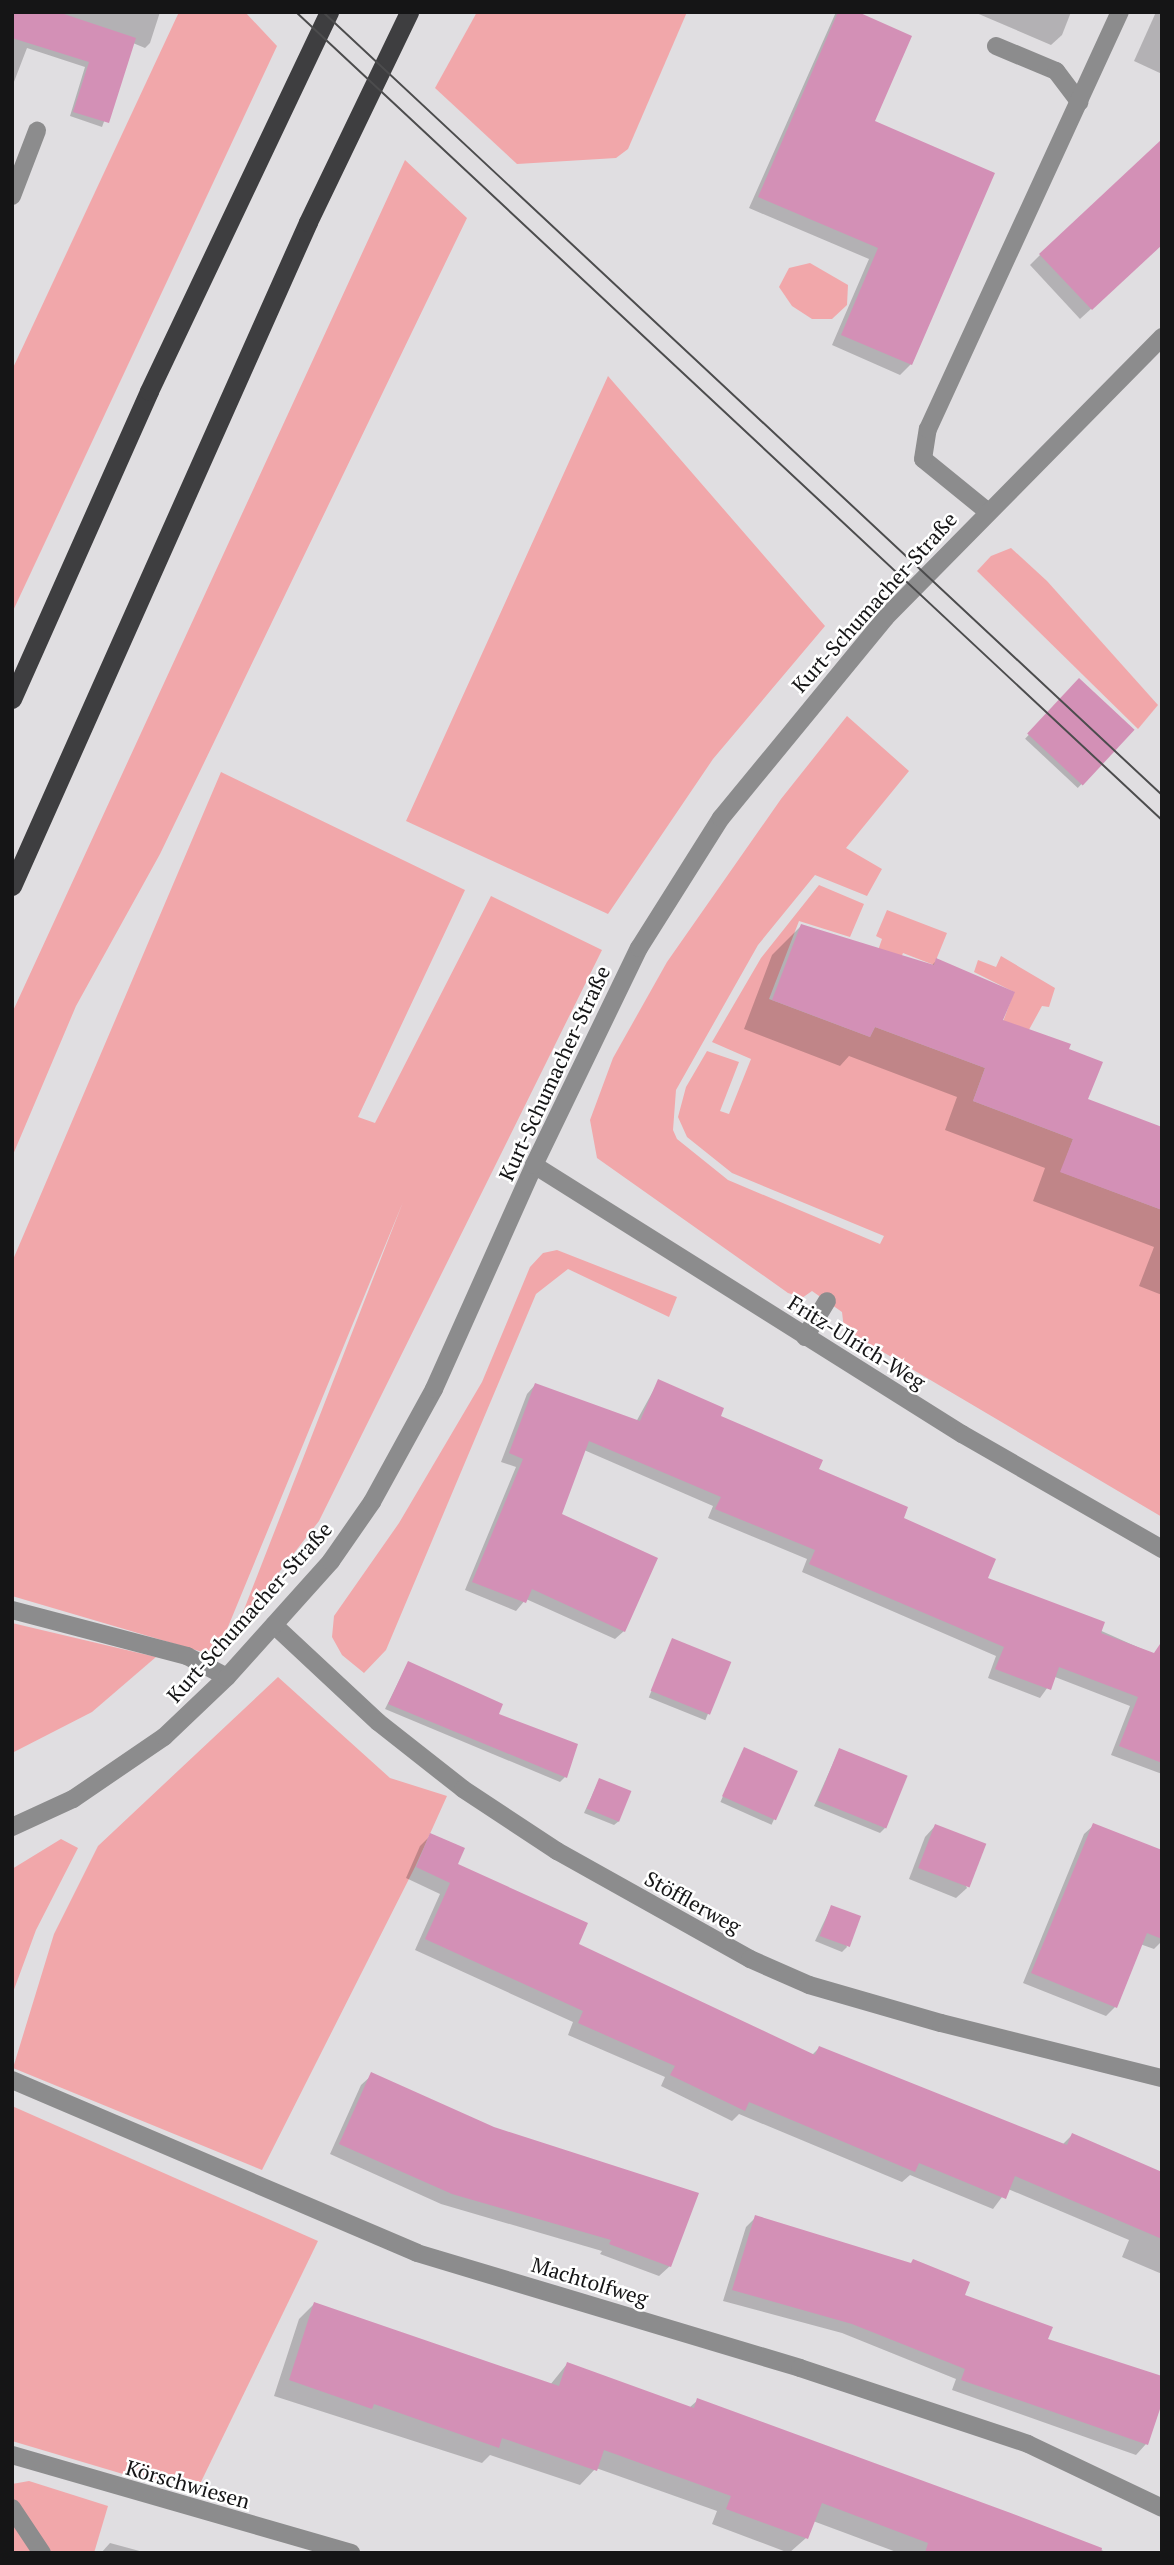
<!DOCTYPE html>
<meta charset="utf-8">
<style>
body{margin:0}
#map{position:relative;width:1174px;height:2565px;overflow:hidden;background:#e0dee1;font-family:"PT Serif",serif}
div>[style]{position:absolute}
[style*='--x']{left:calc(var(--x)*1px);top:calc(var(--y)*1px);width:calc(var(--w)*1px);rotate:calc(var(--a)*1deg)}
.green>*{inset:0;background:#f1a7aa}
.shadow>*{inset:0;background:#0003;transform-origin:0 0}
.building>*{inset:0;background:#d390b6;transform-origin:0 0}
.service>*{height:18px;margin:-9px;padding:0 9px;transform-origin:9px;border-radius:9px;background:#8c8c8d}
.minor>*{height:18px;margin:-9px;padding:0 9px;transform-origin:9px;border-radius:9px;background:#8c8c8d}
.tertiary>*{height:18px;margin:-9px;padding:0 9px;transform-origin:9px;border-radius:9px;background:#8c8c8d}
.trunk>*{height:19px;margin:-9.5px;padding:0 9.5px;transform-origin:9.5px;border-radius:9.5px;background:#3e3e40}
.tram>*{height:2px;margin:-1px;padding:0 1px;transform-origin:1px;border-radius:1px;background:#4c4c4d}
span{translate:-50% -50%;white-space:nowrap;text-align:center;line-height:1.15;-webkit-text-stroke:5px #fff;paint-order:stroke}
.street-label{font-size:21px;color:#151516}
.frame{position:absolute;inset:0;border:14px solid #151516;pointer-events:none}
</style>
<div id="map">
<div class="green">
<i style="clip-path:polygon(179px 12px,245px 12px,277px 46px,12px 613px,12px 370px)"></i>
<i style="clip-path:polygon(477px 12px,687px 12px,628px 149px,616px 158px,517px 164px,435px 88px)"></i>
<i style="clip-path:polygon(405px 160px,467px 218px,160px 854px,76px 1006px,12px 1157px,12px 1013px)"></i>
<i style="clip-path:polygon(810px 263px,848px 285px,847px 305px,832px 319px,812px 319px,792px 306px,779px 287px,789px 268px)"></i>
<i style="clip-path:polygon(608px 376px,825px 626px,713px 759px,608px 914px,406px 821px)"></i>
<i style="clip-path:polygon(1011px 548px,1047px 581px,1158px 705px,1138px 729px,977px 571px,991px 556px)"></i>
<i style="clip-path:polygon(847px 716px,909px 771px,846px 848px,882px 869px,867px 896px,815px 875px,758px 945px,676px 1090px,673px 1130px,677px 1139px,728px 1180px,880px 1244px,884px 1236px,732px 1173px,687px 1137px,678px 1117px,686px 1087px,707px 1051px,739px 1062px,720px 1111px,729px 1114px,751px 1059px,712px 1042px,761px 958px,819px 885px,864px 904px,850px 937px,799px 921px,769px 999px,870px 1037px,875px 1027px,985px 1068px,973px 1101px,1073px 1139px,1061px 1172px,1162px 1210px,1162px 1517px,844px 1329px,842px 1312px,812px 1291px,802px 1298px,788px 1293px,597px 1158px,590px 1120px,613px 1058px,667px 962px,781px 799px)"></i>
<i style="clip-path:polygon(221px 772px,465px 890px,358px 1117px,375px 1123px,491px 896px,602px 950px,319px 1521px,238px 1625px,403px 1202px,216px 1656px,12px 1596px,12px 1262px)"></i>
<i style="clip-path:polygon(887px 910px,947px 933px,934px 965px,903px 953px,897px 968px,875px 959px,882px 939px,876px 936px)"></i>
<i style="clip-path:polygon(1001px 956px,1055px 988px,1049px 1007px,1042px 1006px,1025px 1037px,1001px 1027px,1014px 992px,974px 972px,978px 960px,996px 967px)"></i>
<i style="clip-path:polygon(557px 1250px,677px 1297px,669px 1317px,568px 1269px,536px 1294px,386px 1650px,364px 1673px,342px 1655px,332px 1637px,334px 1616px,399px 1523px,482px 1382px,530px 1267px,543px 1253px)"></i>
<i style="clip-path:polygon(12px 1623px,156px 1657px,92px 1712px,12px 1753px)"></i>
<i style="clip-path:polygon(278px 1677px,390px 1778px,447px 1796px,415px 1867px,262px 2170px,13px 2068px,54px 1934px,98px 1846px)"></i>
<i style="clip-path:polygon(61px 1839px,78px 1848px,36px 1930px,12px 1995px,12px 1869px)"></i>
<i style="clip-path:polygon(12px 2106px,318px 2241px,199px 2486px,123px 2474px,12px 2441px)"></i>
<i style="clip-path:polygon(29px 2481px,108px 2506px,94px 2553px,12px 2553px,12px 2484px)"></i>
</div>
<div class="shadow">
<i style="clip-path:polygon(12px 12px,160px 12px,150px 43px,145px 48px,133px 43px,102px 127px,70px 116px,85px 67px,27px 48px,12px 87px)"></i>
<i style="clip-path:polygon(836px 12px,853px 12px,873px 121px,993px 174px,911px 364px,900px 375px,832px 345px,869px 259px,749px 208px)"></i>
<i style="clip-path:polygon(974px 12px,1071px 12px,1062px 35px,1051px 45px)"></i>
<i style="clip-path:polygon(1156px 12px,1162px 12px,1162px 74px,1134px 61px)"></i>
<i style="clip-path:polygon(1162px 244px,1080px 319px,1030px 265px,1040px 255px)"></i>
<i style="left:1079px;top:681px;width:72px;height:79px;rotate:43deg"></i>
<i style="clip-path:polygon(801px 926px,931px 966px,937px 960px,1001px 1021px,1067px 1050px,1086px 1100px,1162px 1130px,1162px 1295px,1139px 1286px,1154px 1247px,1033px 1201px,1045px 1168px,945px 1130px,957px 1097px,849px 1056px,840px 1066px,744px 1029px,772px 955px)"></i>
<i style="clip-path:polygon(658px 1382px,902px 1519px,985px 1579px,1162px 1658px,1162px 1774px,1111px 1755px,1130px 1706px,1055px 1677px,1040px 1698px,988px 1678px,996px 1656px,802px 1572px,807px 1559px,708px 1518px,713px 1506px,584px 1450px,560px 1515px,624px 1631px,615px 1639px,526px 1599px,516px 1611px,465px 1590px,516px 1467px,501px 1462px,527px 1394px,535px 1385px,636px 1422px)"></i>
<i style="left:672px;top:1640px;width:61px;height:62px;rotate:22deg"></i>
<i style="clip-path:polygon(408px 1663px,497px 1715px,565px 1777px,560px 1782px,385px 1709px)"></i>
<i style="left:744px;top:1749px;width:56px;height:58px;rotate:24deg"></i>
<i style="clip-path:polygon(839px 1750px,885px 1828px,880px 1833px,814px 1806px)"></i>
<i style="clip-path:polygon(599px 1780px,619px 1821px,614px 1825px,584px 1813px)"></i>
<i style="clip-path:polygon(1094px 1825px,1162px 1852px,1162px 1941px,1154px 1949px,1140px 1944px,1115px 2007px,1106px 2016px,1023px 1983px,1084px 1834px)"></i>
<i style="clip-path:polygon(935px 1826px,967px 1888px,956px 1898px,909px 1879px,925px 1837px)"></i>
<i style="clip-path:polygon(431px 1835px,456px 1865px,577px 1945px,811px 2056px,819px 2048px,1062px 2145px,1072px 2135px,1162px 2174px,1162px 2274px,1122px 2257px,1129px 2240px,1008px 2189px,993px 2209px,910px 2175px,902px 2182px,739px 2114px,732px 2121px,661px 2086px,665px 2077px,568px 2035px,573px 2022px,415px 1950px,440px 1894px,406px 1878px,420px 1846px)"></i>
<i style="clip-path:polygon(831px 1907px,847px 1947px,842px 1952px,815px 1941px)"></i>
<i style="clip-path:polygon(372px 2075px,670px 2266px,659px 2276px,600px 2254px,602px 2251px,441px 2204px,330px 2154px,361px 2085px)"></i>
<i style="clip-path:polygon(756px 2217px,962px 2296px,1046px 2340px,1146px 2444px,1136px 2455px,952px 2390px,956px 2379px,842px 2333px,723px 2301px,746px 2227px)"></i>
<i style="clip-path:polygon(314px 2304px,550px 2385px,567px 2364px,689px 2408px,698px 2400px,1109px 2553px,899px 2553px,813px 2521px,806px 2538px,789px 2553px,712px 2524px,717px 2511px,596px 2468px,580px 2485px,490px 2455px,482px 2463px,274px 2396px,299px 2319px)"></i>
<i style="clip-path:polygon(110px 2543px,147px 2553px,101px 2553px)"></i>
</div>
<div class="building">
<i style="clip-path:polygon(12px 12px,58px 12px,136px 38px,109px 123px,73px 112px,89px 62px,12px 38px)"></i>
<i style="clip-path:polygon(838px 12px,858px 12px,912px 36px,875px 121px,995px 173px,912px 365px,841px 335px,878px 248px,758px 197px)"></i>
<i style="clip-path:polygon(1162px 139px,1162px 245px,1092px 310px,1039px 254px)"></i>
<i style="left:1079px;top:678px;width:76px;height:76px;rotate:43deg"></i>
<i style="clip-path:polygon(801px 924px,934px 965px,936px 958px,1015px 992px,1003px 1020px,1071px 1044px,1069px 1049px,1103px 1062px,1088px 1099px,1162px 1127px,1162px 1210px,1060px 1172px,1073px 1139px,973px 1101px,985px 1068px,875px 1027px,870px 1037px,772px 1000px)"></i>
<i style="clip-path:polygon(658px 1379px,724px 1408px,721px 1416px,823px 1460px,819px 1469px,908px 1507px,904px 1518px,996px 1559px,988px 1578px,1105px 1622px,1101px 1633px,1154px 1653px,1162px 1641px,1162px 1763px,1119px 1746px,1138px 1697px,1059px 1667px,1051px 1690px,995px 1669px,1004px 1647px,809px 1564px,815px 1550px,715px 1509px,721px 1497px,589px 1441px,562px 1514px,658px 1558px,625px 1632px,532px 1589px,526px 1603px,472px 1582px,523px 1459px,509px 1453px,535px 1383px,640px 1421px)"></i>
<i style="left:672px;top:1638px;width:64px;height:57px;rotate:22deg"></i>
<i style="clip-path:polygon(408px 1661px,503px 1704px,499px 1714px,578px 1744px,567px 1778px,388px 1704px)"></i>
<i style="left:744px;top:1747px;width:59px;height:54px;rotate:24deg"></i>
<i style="left:839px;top:1748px;width:74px;height:57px;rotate:22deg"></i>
<i style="left:599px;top:1778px;width:35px;height:33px;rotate:22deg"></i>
<i style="clip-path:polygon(1093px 1823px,1162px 1850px,1162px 1939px,1147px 1933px,1117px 2008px,1031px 1973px)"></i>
<i style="left:935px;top:1824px;width:55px;height:47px;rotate:21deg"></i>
<i style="clip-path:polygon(430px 1833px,465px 1848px,458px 1864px,588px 1923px,579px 1944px,815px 2055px,819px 2046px,1067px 2145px,1072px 2133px,1162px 2172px,1162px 2239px,1015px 2176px,1006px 2199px,919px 2163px,915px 2172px,749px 2102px,745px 2111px,670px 2075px,675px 2066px,578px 2023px,583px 2011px,425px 1939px,450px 1883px,416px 1867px)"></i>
<i style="left:831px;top:1905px;width:32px;height:33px;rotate:20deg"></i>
<i style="clip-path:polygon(371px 2072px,494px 2127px,699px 2193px,671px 2267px,609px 2244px,611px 2240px,452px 2194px,339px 2144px)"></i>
<i style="clip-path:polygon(755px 2215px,911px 2263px,913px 2259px,970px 2282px,965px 2295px,1053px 2327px,1048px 2339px,1162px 2376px,1162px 2403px,1148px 2445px,961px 2380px,965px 2369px,852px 2324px,732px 2290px)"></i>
<i style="clip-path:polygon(314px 2302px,559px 2386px,567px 2362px,694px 2408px,697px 2398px,1008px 2512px,1102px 2548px,1101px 2553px,925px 2553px,928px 2543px,822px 2503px,808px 2539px,726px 2509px,731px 2496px,604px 2450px,597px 2471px,502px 2438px,499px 2448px,374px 2404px,372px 2409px,289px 2380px)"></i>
</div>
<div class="service">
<i style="--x:996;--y:46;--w:65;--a:22.6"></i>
<i style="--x:1056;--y:71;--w:39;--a:53"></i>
<i style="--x:12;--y:196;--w:70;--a:-69"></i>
<i style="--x:987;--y:511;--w:82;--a:-140.9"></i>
<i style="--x:923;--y:459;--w:30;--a:-81"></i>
<i style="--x:928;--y:429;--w:459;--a:-65.3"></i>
<i style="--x:805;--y:1337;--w:42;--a:-58.6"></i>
<i style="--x:12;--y:1610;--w:181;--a:14.7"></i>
<i style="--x:187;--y:1656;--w:45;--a:27.7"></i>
<i style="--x:12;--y:2455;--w:353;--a:16.1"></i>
<i style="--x:12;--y:2508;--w:54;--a:56.3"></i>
</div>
<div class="minor">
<i style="--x:534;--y:1165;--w:506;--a:32.15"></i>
<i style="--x:962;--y:1434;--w:231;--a:29.9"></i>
<i style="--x:274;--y:1625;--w:142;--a:43"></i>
<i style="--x:378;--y:1722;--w:108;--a:38.2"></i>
<i style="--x:463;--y:1789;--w:113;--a:33.4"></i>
<i style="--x:557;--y:1851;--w:221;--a:29.2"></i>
<i style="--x:750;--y:1959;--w:64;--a:23.8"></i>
<i style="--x:809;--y:1985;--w:137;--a:16.1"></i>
<i style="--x:941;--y:2023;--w:228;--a:14"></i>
<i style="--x:12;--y:2080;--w:440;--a:23.1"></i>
<i style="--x:417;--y:2253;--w:400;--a:16.7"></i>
<i style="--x:800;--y:2368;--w:240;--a:18.4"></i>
<i style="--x:1028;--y:2444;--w:148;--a:25.5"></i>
</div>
<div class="tertiary">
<i style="--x:12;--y:1827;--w:67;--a:-24.7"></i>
<i style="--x:73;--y:1799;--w:110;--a:-34.3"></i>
<i style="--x:164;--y:1737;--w:87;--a:-43.6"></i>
<i style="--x:227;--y:1677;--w:156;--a:-48.1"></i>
<i style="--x:331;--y:1561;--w:72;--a:-55.2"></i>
<i style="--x:372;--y:1502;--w:129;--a:-61.2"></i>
<i style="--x:434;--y:1389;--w:245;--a:-65.9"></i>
<i style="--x:534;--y:1165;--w:241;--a:-64.2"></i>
<i style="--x:639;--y:948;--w:154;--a:-57.8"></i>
<i style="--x:721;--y:818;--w:259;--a:-50.6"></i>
<i style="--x:885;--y:618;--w:395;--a:-45.4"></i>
</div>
<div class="trunk">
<i style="--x:12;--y:699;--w:337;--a:-66"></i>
<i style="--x:149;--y:391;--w:420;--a:-64.6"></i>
<i style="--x:12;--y:886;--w:727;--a:-65.97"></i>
<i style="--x:308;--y:222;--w:233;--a:-64.3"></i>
</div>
<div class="tram">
<i style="--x:296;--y:12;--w:1184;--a:43.02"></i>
<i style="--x:323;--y:12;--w:1148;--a:43.02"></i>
</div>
<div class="street-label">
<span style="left:874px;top:602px;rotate:-48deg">Kurt-Schumacher-Straße</span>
<span style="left:554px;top:1073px;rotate:-65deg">Kurt-Schumacher-Straße</span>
<span style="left:857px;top:1342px;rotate:32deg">Fritz-Ulrich-Weg</span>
<span style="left:249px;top:1612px;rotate:-48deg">Kurt-Schumacher-Straße</span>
<span style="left:693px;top:1902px;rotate:29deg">Stöfflerweg</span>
<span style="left:590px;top:2281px;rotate:17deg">Machtolfweg</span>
<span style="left:188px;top:2484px;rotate:16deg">Körschwiesen</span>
</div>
<div class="frame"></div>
</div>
